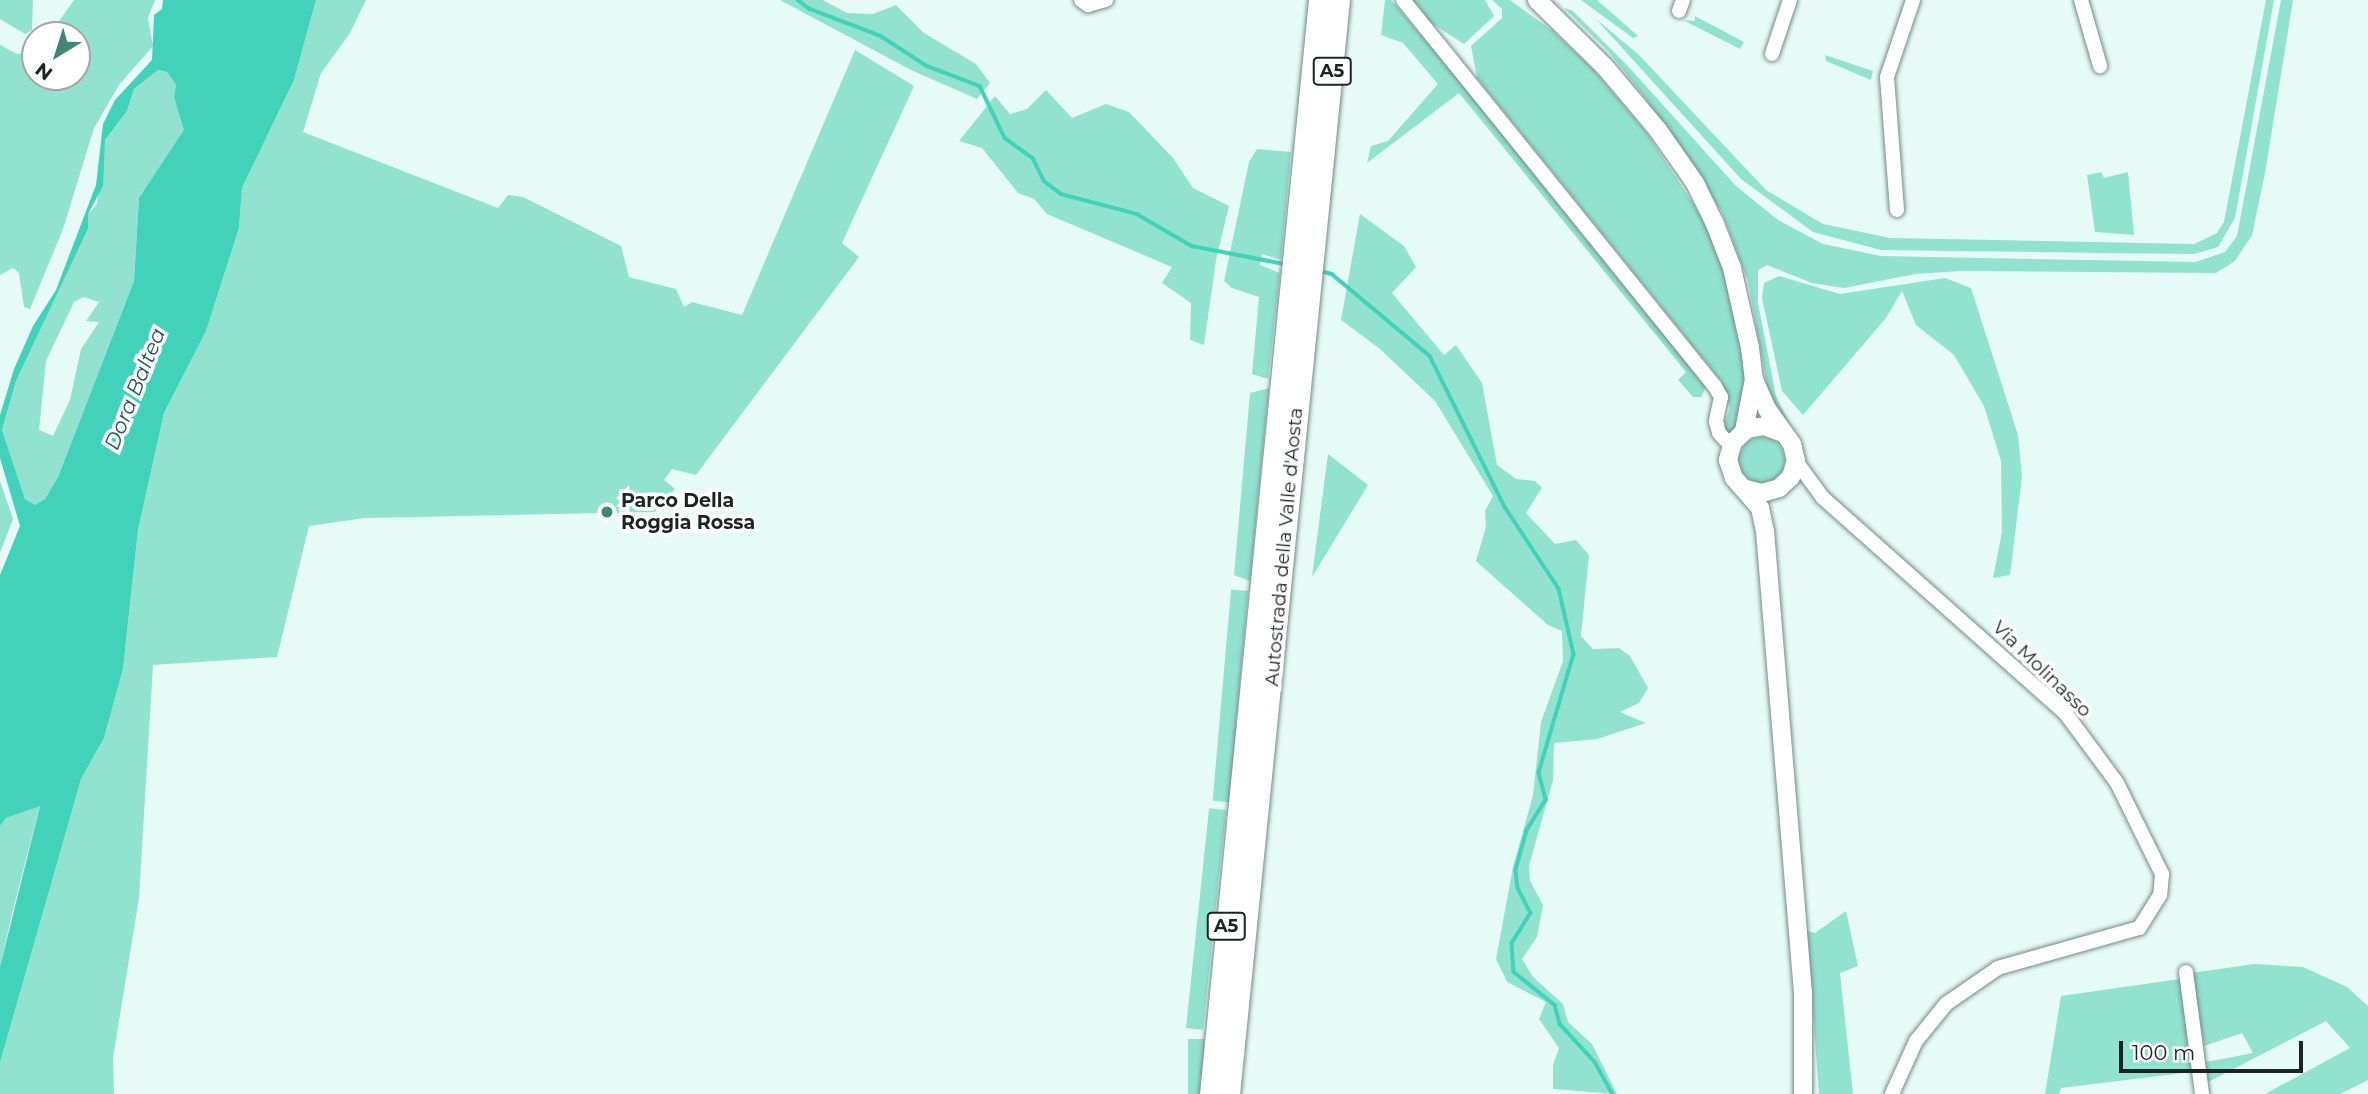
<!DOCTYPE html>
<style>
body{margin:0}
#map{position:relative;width:2368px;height:1094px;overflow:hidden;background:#e7fbf6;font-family:Montserrat,sans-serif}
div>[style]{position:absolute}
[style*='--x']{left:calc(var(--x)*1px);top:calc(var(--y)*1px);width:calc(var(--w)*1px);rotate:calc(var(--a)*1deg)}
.green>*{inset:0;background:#92e2d0;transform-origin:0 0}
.round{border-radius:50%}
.water>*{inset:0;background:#42d2ba}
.stream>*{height:3.5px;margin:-1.75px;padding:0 1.75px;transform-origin:1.75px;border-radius:1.75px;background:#42d2ba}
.roads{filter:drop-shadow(0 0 2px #768984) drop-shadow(0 0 2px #768984)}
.minor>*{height:14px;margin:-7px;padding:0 7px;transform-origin:7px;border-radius:7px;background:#fff}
.major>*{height:18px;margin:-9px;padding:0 9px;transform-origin:9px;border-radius:9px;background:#fff}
.highway>*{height:21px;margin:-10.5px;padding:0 10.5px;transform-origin:10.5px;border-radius:10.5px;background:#fff}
.dots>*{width:19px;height:19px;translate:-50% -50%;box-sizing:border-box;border:4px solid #fff;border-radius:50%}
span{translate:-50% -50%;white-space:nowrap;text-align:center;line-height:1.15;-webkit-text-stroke:7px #fff;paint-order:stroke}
.shield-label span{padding:2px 5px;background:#fff;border:2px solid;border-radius:5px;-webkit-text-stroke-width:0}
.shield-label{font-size:18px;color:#1c2321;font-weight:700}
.poi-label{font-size:19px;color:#1c2321;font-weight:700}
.left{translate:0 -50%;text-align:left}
.street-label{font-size:19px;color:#1c2321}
.water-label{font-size:21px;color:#1d574d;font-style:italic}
.north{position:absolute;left:21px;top:21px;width:70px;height:70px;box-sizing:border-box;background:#fff;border:2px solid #a4a7a6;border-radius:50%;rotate:218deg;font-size:19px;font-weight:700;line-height:28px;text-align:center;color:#1c2321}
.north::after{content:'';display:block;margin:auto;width:24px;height:32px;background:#428578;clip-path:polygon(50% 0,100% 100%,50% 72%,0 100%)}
.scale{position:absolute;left:2119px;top:1041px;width:184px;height:32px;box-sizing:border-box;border:4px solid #1c2321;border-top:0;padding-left:9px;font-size:21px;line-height:24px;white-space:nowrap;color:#1c2321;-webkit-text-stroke:5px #fff;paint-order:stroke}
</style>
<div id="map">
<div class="green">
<i style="clip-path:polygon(0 0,33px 0,32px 30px,25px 34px,0 19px)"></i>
<i style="clip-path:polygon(74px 0,155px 0,148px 18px,153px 46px,119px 85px,94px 128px,63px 229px,30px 309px,24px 307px,19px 273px,13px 268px,0 275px,0 45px,17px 54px,35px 52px,35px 77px,77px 77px,77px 35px,49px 35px)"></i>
<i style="clip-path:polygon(316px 0,366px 0,350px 33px,321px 73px,303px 132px,498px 208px,508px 195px,523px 197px,621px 246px,629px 277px,676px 289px,684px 307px,692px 302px,742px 315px,855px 50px,914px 86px,842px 243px,859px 257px,696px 475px,672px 469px,664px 480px,675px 489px,655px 512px,364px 518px,309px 526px,277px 657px,153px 665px,139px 898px,113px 1058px,114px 1094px,0 1094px,0 1062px,10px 1020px,81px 779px,104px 738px,123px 669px,138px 530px,164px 413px,206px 331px,239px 228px,242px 188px,294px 80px)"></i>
<i style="clip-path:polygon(780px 0,823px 0,847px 13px,873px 14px,896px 5px,924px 33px,976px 64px,990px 83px,977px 99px,911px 70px)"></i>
<i style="clip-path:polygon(1385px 0,1391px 0,1448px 67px,1686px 361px,1706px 387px,1701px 397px,1693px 397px,1678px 380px,1686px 372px,1459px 93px,1367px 163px,1371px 146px,1388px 141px,1438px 84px,1403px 43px,1381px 35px)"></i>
<i style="clip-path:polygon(1413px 0,1485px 0,1494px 16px,1464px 44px,1430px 22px)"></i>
<i style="clip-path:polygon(1492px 0,1510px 0,1554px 32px,1592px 68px,1646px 132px,1708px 226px,1721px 255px,1748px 371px,1741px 422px,1730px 436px,1724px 426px,1730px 408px,1722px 382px,1477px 78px,1471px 46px,1502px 18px,1502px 9px)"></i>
<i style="clip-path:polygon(1581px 0,1597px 0,1638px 36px,1633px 38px)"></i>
<i style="clip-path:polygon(2266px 0,2274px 0,2235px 218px,2218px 247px,2194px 254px,1881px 250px,1813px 232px,1741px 179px,1595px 18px,1639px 55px,1766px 190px,1823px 224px,1890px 238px,2194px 244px,2217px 233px,2224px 222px)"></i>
<i style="clip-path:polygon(2281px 0,2293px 0,2265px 173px,2252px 235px,2235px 261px,2216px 273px,1961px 271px,1915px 274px,1844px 288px,1812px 283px,1767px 265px,1758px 270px,1758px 303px,1776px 396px,1791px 427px,1769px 396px,1748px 281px,1722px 212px,1643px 95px,1608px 51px,1564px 8px,1573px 11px,1627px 65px,1736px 186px,1778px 220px,1823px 244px,1881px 256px,2196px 262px,2225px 252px,2237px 236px)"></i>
<i style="clip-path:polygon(1695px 16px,1744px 42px,1740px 49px,1683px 20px,1695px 21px)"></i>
<i style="clip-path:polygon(1825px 55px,1873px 71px,1871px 80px,1826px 61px)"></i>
<i style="clip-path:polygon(evenodd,158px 70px,167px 72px,176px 85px,174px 97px,185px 130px,139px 198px,134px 281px,58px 477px,45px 499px,35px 505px,25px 499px,2px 430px,16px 381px,88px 229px,88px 214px,97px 204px,105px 140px,127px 111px,134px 89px,158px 70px,84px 297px,99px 302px,86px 321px,99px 322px,81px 349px,70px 400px,53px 436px,39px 430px,46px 361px,74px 302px,84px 297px)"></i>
<i style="clip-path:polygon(1046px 90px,1072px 118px,1106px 104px,1129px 112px,1173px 158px,1193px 188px,1229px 206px,1216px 260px,1204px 345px,1190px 340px,1191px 303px,1162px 283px,1172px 267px,1047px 214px,1034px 199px,1018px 193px,982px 148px,959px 141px,995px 96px,1010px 114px,1027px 109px)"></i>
<i style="clip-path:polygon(1257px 149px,1291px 152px,1281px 260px,1262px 254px,1260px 265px,1280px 273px,1268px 379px,1252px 374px,1259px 297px,1232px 288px,1224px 281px,1249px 162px)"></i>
<i style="clip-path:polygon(2101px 172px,2104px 178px,2128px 172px,2134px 235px,2095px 232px,2087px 175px)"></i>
<i style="clip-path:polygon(1360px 214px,1404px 246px,1416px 267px,1392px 293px,1444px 355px,1456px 345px,1482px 383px,1497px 465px,1516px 479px,1535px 481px,1542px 488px,1526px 513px,1555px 544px,1576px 540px,1589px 555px,1581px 636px,1593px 649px,1619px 648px,1630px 656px,1648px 688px,1639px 703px,1620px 712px,1646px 723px,1597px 739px,1554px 743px,1553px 780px,1529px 866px,1530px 881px,1543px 905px,1537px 937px,1522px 959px,1533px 977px,1563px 1004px,1568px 1022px,1592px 1044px,1617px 1094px,1553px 1089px,1553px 1065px,1559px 1048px,1539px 1019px,1546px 1002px,1507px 982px,1496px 959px,1513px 867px,1533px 795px,1541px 722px,1563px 661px,1562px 631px,1548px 625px,1476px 561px,1486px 527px,1485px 511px,1493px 496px,1435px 401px,1380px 349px,1341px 320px)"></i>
<i style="clip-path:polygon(1779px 276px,1840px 294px,1945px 278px,1971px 288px,2018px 435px,2022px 477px,2010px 575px,1993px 578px,2002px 532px,2001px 461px,1984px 406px,1954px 355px,1916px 325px,1902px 291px,1886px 318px,1803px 415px,1782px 391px,1762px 298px,1764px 283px)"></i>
<i style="clip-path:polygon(1269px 388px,1250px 581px,1234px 575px,1250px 393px)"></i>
<i class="round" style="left:1739px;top:437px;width:46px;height:46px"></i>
<i style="clip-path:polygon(1328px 454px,1368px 485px,1312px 577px)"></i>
<i style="clip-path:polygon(0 481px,13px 519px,0 553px)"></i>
<i style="left:1248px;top:591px;width:212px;height:17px;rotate:95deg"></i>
<i style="clip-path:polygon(40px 805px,12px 914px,0 967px,0 826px,6px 818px)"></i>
<i style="left:1226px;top:810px;width:221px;height:17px;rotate:96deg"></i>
<i style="clip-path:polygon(1846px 911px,1858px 966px,1840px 973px,1853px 1094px,1819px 1094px,1807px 931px,1815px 933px)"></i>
<i style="clip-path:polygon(2254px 964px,2303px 967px,2347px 987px,2368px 1006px,2368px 1080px,2340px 1094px,2265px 1094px,2350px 1048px,2326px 1021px,2208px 1082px,2206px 1062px,2253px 1053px,2242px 1033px,2204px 1046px,2192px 973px)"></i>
<i style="clip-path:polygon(2180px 979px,2192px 1072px,2061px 1088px,2059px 1094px,2045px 1094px,2061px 996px)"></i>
<i style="left:1188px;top:1039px;width:16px;height:55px"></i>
</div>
<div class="water">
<i style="clip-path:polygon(evenodd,163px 0,316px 0,294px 80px,242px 188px,239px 228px,206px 331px,164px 413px,138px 530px,123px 669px,104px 738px,81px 779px,0 1062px,0 967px,40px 806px,6px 818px,0 826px,0 575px,20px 526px,0 458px,0 415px,14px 369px,33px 326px,56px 290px,96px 185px,103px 124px,115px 100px,152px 60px,154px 15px,162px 9px,163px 0,158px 70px,167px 72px,176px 85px,174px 97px,184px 130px,139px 198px,134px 281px,58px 477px,45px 499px,35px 505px,25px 499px,2px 430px,16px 381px,88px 229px,88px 214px,103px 186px,105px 140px,127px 111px,134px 89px,158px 70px)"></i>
</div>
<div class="stream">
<i style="--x:798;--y:0;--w:15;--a:37"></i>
<i style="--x:810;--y:9;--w:76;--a:20.8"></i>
<i style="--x:881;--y:36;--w:55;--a:33.1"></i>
<i style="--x:927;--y:66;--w:57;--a:20.7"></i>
<i style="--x:980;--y:86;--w:58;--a:64.3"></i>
<i style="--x:1005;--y:138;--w:34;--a:36"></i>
<i style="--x:1033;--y:158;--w:25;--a:64"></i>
<i style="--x:1044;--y:181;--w:21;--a:37"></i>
<i style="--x:1061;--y:194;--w:79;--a:14.7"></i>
<i style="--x:1137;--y:214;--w:64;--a:30.2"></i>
<i style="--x:1192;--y:246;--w:95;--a:11"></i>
<i style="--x:1320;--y:271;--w:12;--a:14"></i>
<i style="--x:1332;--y:274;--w:128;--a:39.9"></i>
<i style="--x:1430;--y:356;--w:169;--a:63.6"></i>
<i style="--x:1505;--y:507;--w:98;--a:56.6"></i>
<i style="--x:1559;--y:589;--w:67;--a:77"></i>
<i style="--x:1574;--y:654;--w:124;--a:106.4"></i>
<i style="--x:1539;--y:773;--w:28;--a:75"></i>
<i style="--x:1546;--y:800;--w:36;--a:122"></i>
<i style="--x:1527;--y:831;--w:41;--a:105.8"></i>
<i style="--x:1516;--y:870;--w:18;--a:84"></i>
<i style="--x:1518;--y:888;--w:28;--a:63"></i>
<i style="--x:1531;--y:913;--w:36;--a:122"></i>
<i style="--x:1512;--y:944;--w:28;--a:86"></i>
<i style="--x:1514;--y:972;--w:53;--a:38.8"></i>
<i style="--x:1555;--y:1005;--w:20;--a:75"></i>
<i style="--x:1560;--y:1024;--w:52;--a:47.4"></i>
<i style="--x:1595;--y:1062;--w:37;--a:61"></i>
</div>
<div class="roads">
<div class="minor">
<i style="--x:1081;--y:0;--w:9;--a:36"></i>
<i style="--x:1088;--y:5;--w:19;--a:-16"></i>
<i style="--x:1403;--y:0;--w:495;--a:51.1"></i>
<i style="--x:1714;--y:385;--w:14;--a:60"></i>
<i style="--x:1721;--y:397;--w:25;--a:102"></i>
<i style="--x:1716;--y:421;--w:12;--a:76"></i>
<i style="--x:1719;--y:433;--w:18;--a:47"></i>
<i style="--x:2081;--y:0;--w:69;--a:73.9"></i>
<i style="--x:1679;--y:11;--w:12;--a:-70"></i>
<i style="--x:1772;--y:54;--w:57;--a:-71.6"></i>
<i style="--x:1897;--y:210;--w:133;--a:-94.3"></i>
<i style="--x:1887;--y:77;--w:81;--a:-71.3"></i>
<i style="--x:1796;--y:461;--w:46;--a:53.9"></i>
<i style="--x:1823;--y:498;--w:325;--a:41.6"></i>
<i style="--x:2066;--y:714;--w:86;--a:53.5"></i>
<i style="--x:2117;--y:783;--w:102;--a:63.7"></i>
<i style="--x:2162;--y:874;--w:21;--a:95"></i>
<i style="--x:2160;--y:895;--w:39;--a:122"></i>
<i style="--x:2139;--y:928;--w:147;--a:164.2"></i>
<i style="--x:1998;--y:968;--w:63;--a:145.3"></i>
<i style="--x:1946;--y:1004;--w:48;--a:129"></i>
<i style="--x:1916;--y:1041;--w:58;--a:114.4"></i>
<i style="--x:2186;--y:972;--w:123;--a:82.5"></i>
</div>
<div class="major">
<i style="--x:1537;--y:0;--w:95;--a:44.6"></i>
<i style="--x:1605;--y:67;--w:82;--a:49.9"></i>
<i style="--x:1658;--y:130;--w:65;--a:55.1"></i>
<i style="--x:1695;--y:183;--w:46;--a:64"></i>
<i style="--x:1715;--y:224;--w:47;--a:68.9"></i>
<i style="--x:1732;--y:268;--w:82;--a:77.3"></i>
<i style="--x:1750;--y:348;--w:31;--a:83"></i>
<i style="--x:1754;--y:379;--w:53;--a:100.9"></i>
<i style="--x:1783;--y:433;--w:20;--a:-160"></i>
<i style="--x:1764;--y:426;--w:17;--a:170"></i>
<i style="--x:1747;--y:429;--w:19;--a:137"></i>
<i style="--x:1733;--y:442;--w:19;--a:106"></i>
<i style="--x:1728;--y:460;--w:19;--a:72"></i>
<i style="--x:1734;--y:478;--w:40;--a:49"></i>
<i style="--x:1760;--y:508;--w:24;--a:78"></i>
<i style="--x:1765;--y:531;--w:463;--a:85.3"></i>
<i style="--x:1803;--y:992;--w:102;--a:90"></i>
<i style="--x:1746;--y:489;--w:16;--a:14"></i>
<i style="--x:1762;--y:493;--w:18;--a:-16"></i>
<i style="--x:1779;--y:488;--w:16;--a:-43"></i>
<i style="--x:1791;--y:477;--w:17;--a:-73"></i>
<i style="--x:1796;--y:461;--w:17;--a:-103"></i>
<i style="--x:1792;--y:444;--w:43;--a:-125.5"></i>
<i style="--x:1767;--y:409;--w:32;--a:-114"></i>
</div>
<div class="highway">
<i style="--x:1210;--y:1094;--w:1099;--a:-84.31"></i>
<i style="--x:1229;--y:1094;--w:1100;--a:-84.26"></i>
</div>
</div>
<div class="dots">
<i style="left:607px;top:512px;background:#428578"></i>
</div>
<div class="shield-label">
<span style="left:1332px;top:71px">A5</span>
<span style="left:1226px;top:926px">A5</span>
</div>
<div class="poi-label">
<span class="left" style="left:621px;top:512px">Parco Della<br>Roggia Rossa</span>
</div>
<div class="street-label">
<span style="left:1284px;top:547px;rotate:-85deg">Autostrada della Valle d'Aosta</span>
<span style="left:2042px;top:669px;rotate:44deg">Via Molinasso</span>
</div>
<div class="water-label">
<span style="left:135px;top:389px;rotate:-68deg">Dora Baltea</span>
</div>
<div class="north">N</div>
<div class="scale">100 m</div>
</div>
